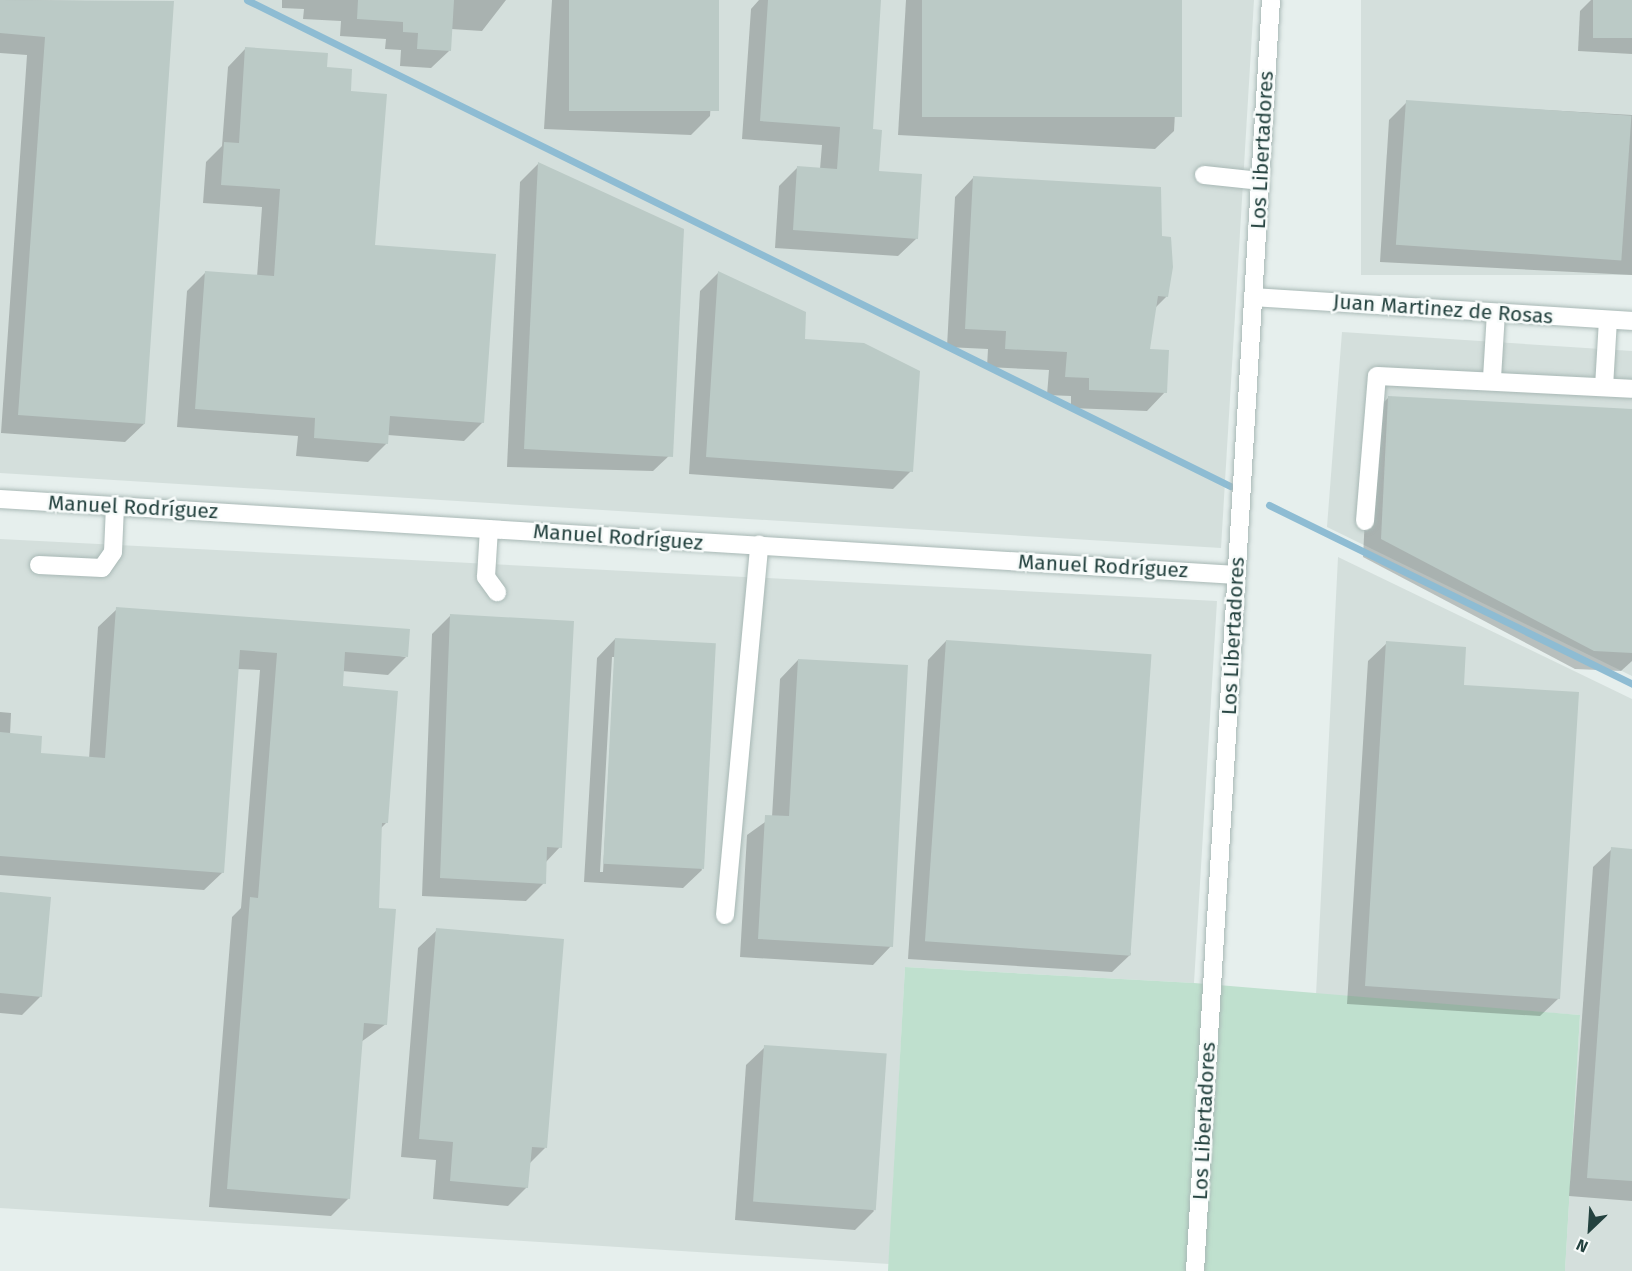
<!DOCTYPE html>
<meta charset="utf-8">
<style>
body{margin:0}
#map{position:relative;width:1632px;height:1271px;overflow:hidden;background:#e6efed;font-family:"Fira Sans",sans-serif}
div>[style]{position:absolute}
[style*='--x']{left:calc(var(--x)*1px);top:calc(var(--y)*1px);width:calc(var(--w)*1px);rotate:calc(var(--a)*1deg)}
.built>*{inset:0;background:#d4dfdc;transform-origin:0 0}
.green>*{inset:0;background:#bfe0ce}
.shadow>*{inset:0;background:#0003}
.stream>*{height:7px;margin:-3.5px;padding:0 3.5px;transform-origin:3.5px;border-radius:3.5px;background:#8ebcd3}
.building>*{inset:0;background:#bbcac6;transform-origin:0 0}
.roads{filter:drop-shadow(0 0 2px #a8b8b5) drop-shadow(0 0 2px #a8b8b5)}
.minor>*{height:18px;margin:-9px;padding:0 9px;transform-origin:9px;border-radius:9px;background:#fff}
span{translate:-50% -50%;white-space:nowrap;text-align:center;line-height:1.15;-webkit-text-stroke:5px #f7fbfa;paint-order:stroke}
.street-label{font-size:21px;color:#24423f}
.north{position:absolute;left:1560px;top:1199px;width:60px;height:60px;-webkit-text-stroke:4px #f7fbfa;paint-order:stroke;rotate:205deg;font-size:16px;font-weight:700;line-height:24px;text-align:center;color:#24423f}
.north::after{content:'';display:block;margin:auto;width:21px;height:27px;background:#24423f;clip-path:polygon(50% 0,100% 100%,50% 72%,0 100%)}
</style>
<div id="map">
<div class="built">
<i style="clip-path:polygon(0 0,1254px 0,1221px 548px,0 473px)"></i>
<i style="left:1361px;top:0;width:271px;height:275px"></i>
<i style="clip-path:polygon(1342px 332px,1632px 351px,1632px 676px,1327px 527px)"></i>
<i style="clip-path:polygon(0 539px,1217px 601px,1194px 983px,905px 967px,889px 1264px,0 1208px)"></i>
<i style="clip-path:polygon(1338px 557px,1632px 699px,1632px 1271px,1565px 1271px,1580px 1015px,1316px 995px)"></i>
</div>
<div class="green">
<i style="clip-path:polygon(905px 967px,1194px 983px,1580px 1015px,1565px 1271px,888px 1271px)"></i>
</div>
<div class="shadow">
<i style="clip-path:polygon(0 0,173px 2px,144px 424px,125px 442px,1px 433px,27px 55px,0 53px)"></i>
<i style="clip-path:polygon(282px 0,506px 0,482px 31px,451px 29px,449px 51px,431px 68px,400px 66px,401px 50px,385px 49px,386px 39px,340px 36px,341px 21px,303px 19px,304px 9px,282px 8px)"></i>
<i style="clip-path:polygon(552px 0,717px 0,710px 116px,691px 135px,544px 129px)"></i>
<i style="clip-path:polygon(759px 0,880px 0,871px 130px,878px 173px,917px 238px,898px 256px,775px 248px,779px 186px,798px 167px,820px 169px,822px 145px,742px 139px,751px 9px)"></i>
<i style="clip-path:polygon(906px 0,1181px 0,1174px 131px,1155px 149px,898px 135px)"></i>
<i style="clip-path:polygon(1591px 0,1632px 0,1632px 54px,1578px 51px,1580px 11px)"></i>
<i style="clip-path:polygon(246px 48px,326px 69px,349px 92px,374px 247px,483px 422px,464px 441px,388px 435px,387px 443px,368px 462px,296px 456px,298px 436px,177px 427px,187px 291px,205px 273px,257px 277px,262px 207px,203px 203px,206px 162px,222px 146px,228px 67px)"></i>
<i style="clip-path:polygon(1407px 102px,1632px 115px,1632px 275px,1380px 262px,1389px 120px)"></i>
<i style="clip-path:polygon(538px 164px,672px 453px,653px 471px,507px 467px,520px 182px)"></i>
<i style="clip-path:polygon(973px 178px,1161px 237px,1167px 296px,1155px 308px,1148px 350px,1165px 392px,1147px 411px,1071px 408px,1071px 396px,1047px 395px,1049px 370px,987px 367px,988px 349px,947px 347px,955px 197px)"></i>
<i style="clip-path:polygon(718px 273px,803px 340px,911px 471px,893px 489px,689px 474px,700px 291px)"></i>
<i style="clip-path:polygon(1389px 397px,1632px 411px,1632px 661px,1621px 671px,1575px 669px,1363px 557px,1370px 416px)"></i>
<i style="clip-path:polygon(117px 609px,406px 657px,388px 675px,342px 671px,341px 688px,386px 823px,380px 829px,378px 909px,386px 1024px,361px 1042px,349px 1198px,331px 1216px,209px 1207px,232px 917px,241px 908px,260px 670px,237px 669px,223px 872px,204px 890px,0 875px,0 712px,11px 713px,10px 735px,39px 755px,89px 759px,98px 627px)"></i>
<i style="clip-path:polygon(450px 616px,560px 847px,545px 863px,544px 883px,526px 901px,422px 896px,432px 634px)"></i>
<i style="clip-path:polygon(evenodd,615px 639px,702px 870px,683px 888px,584px 882px,597px 658px,615px 639px,612px 657px,615px 657px,603px 872px,600px 872px,612px 657px)"></i>
<i style="clip-path:polygon(946px 641px,1131px 954px,1112px 972px,908px 959px,928px 660px)"></i>
<i style="clip-path:polygon(1387px 643px,1462px 686px,1559px 998px,1540px 1016px,1347px 1004px,1368px 661px)"></i>
<i style="clip-path:polygon(798px 660px,891px 946px,873px 965px,740px 957px,747px 835px,772px 817px,780px 679px)"></i>
<i style="clip-path:polygon(1612px 849px,1632px 850px,1632px 1201px,1569px 1196px,1593px 867px)"></i>
<i style="clip-path:polygon(0 894px,41px 996px,22px 1015px,0 1013px)"></i>
<i style="clip-path:polygon(437px 930px,545px 1148px,529px 1164px,527px 1187px,508px 1206px,433px 1199px,436px 1160px,401px 1157px,418px 948px)"></i>
<i style="clip-path:polygon(765px 1047px,874px 1211px,855px 1230px,735px 1220px,746px 1065px)"></i>
</div>
<div class="stream">
<i style="--x:247;--y:0;--w:1097;--a:26.31"></i>
<i style="--x:1269;--y:505;--w:405;--a:26.2"></i>
</div>
<div class="building">
<i style="clip-path:polygon(0 0,174px 1px,145px 424px,18px 415px,45px 37px,0 33px)"></i>
<i style="clip-path:polygon(358px 0,454px 0,451px 51px,417px 49px,418px 33px,403px 32px,403px 22px,357px 19px)"></i>
<i style="left:569px;top:0;width:150px;height:111px"></i>
<i style="clip-path:polygon(768px 0,881px 0,873px 129px,882px 130px,879px 171px,922px 174px,918px 239px,793px 230px,797px 166px,837px 169px,840px 127px,760px 121px)"></i>
<i style="left:922px;top:0;width:260px;height:117px"></i>
<i style="left:1593px;top:0;width:39px;height:38px"></i>
<i style="clip-path:polygon(245px 47px,328px 53px,327px 67px,352px 69px,351px 91px,387px 94px,375px 245px,496px 254px,484px 423px,390px 416px,388px 444px,314px 438px,315px 418px,195px 409px,205px 271px,274px 276px,280px 189px,221px 185px,224px 142px,239px 143px)"></i>
<i style="left:1406px;top:100px;width:226px;height:145px;rotate:4deg"></i>
<i style="clip-path:polygon(538px 162px,684px 229px,673px 457px,524px 449px)"></i>
<i style="clip-path:polygon(973px 176px,1161px 187px,1162px 236px,1171px 237px,1173px 267px,1168px 297px,1158px 296px,1150px 349px,1169px 350px,1167px 393px,1089px 390px,1089px 378px,1065px 377px,1067px 352px,1005px 349px,1006px 331px,965px 329px)"></i>
<i style="clip-path:polygon(718px 271px,806px 312px,805px 339px,864px 343px,920px 371px,913px 472px,706px 457px)"></i>
<i style="clip-path:polygon(1388px 396px,1632px 409px,1632px 653px,1594px 651px,1381px 539px)"></i>
<i style="clip-path:polygon(116px 607px,410px 629px,408px 657px,345px 652px,343px 686px,398px 691px,388px 823px,382px 823px,379px 908px,396px 909px,387px 1025px,364px 1023px,350px 1199px,227px 1189px,250px 897px,258px 898px,277px 653px,240px 650px,224px 873px,0 856px,0 732px,42px 736px,41px 753px,105px 758px)"></i>
<i style="clip-path:polygon(450px 614px,574px 621px,562px 848px,547px 847px,546px 884px,440px 878px)"></i>
<i style="left:615px;top:638px;width:101px;height:226px;rotate:3deg"></i>
<i style="left:946px;top:640px;width:206px;height:302px;rotate:4deg"></i>
<i style="clip-path:polygon(1386px 641px,1466px 647px,1464px 685px,1579px 692px,1560px 999px,1365px 986px)"></i>
<i style="clip-path:polygon(798px 659px,908px 665px,893px 947px,758px 939px,765px 815px,789px 816px)"></i>
<i style="clip-path:polygon(1611px 847px,1632px 849px,1632px 1181px,1587px 1178px)"></i>
<i style="clip-path:polygon(0 892px,51px 897px,42px 997px,0 993px)"></i>
<i style="clip-path:polygon(436px 928px,564px 939px,547px 1148px,532px 1147px,528px 1188px,450px 1181px,453px 1142px,419px 1139px)"></i>
<i style="left:764px;top:1045px;width:123px;height:157px;rotate:4deg"></i>
</div>
<div class="roads">
<div class="minor">
<i style="--x:1204;--y:175;--w:56;--a:6.1"></i>
<i style="--x:1253;--y:297;--w:380;--a:3.6"></i>
<i style="--x:1492;--y:378;--w:65;--a:-86.5"></i>
<i style="--x:1604;--y:387;--w:67;--a:-86.6"></i>
<i style="--x:0;--y:499;--w:1239;--a:3.52"></i>
<i style="--x:1365;--y:521;--w:145;--a:-85.3"></i>
<i style="--x:1377;--y:376;--w:255;--a:2.9"></i>
<i style="--x:489;--y:529;--w:48;--a:93.6"></i>
<i style="--x:486;--y:577;--w:19;--a:54"></i>
<i style="--x:39;--y:565;--w:63;--a:2.7"></i>
<i style="--x:102;--y:568;--w:19;--a:-55"></i>
<i style="--x:113;--y:552;--w:46;--a:-87.5"></i>
<i style="--x:725;--y:915;--w:372;--a:-84.7"></i>
<i style="--x:1195;--y:1271;--w:1273;--a:-86.58"></i>
</div>
</div>
<div class="street-label">
<span style="left:1262px;top:150px;rotate:-87deg">Los Libertadores</span>
<span style="left:1443px;top:309px;rotate:4deg">Juan Martinez de Rosas</span>
<span style="left:133px;top:507px;rotate:3deg">Manuel Rodríguez</span>
<span style="left:618px;top:537px;rotate:4deg">Manuel Rodríguez</span>
<span style="left:1103px;top:566px;rotate:3deg">Manuel Rodríguez</span>
<span style="left:1233px;top:636px;rotate:-87deg">Los Libertadores</span>
<span style="left:1204px;top:1121px;rotate:-87deg">Los Libertadores</span>
</div>
<div class="north">N</div>
</div>
